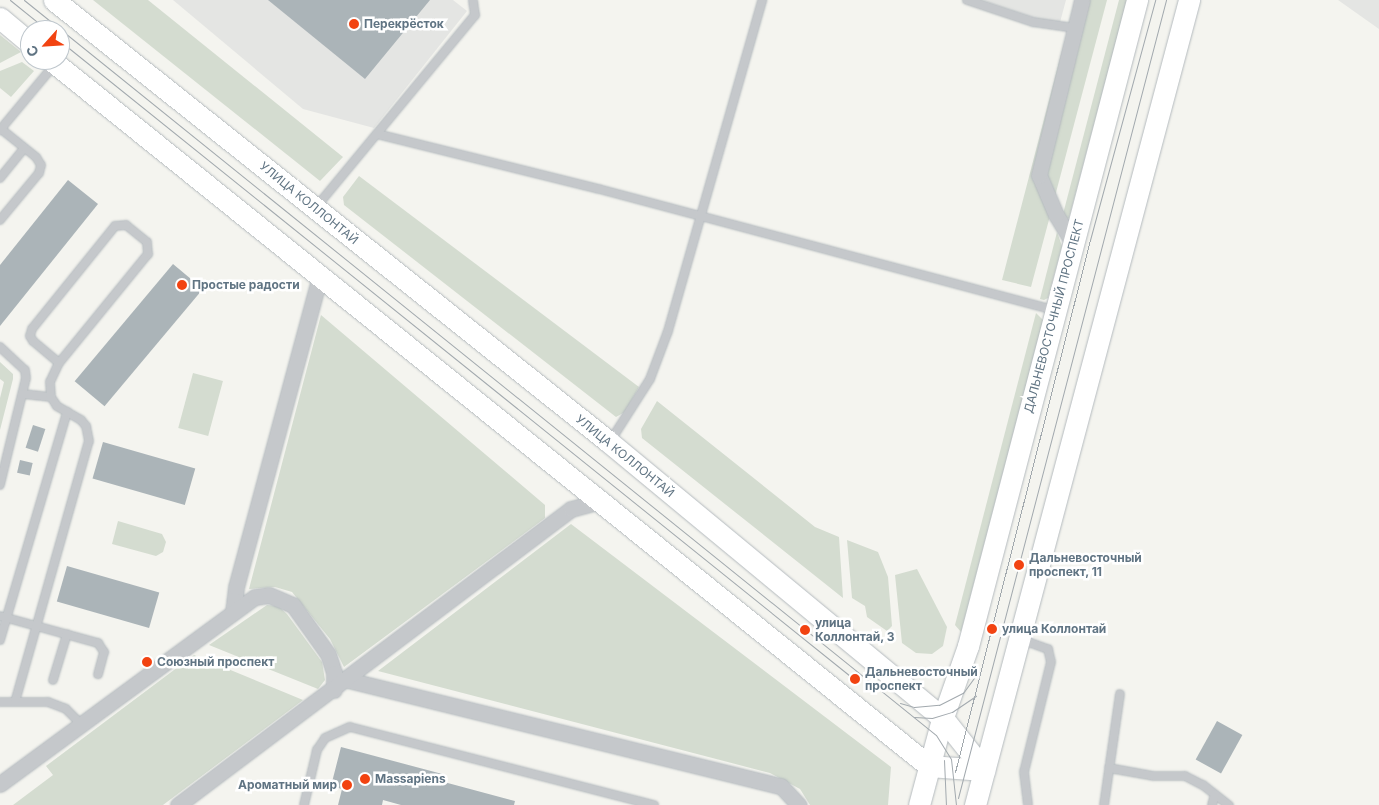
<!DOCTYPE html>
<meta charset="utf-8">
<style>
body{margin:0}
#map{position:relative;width:1379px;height:805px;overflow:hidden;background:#f4f4ef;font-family:Inter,sans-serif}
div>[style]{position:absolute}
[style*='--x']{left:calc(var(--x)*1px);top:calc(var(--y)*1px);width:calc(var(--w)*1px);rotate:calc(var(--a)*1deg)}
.built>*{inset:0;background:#e4e5e3}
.green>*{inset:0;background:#d4dcd0;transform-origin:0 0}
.building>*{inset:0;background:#abb4b8;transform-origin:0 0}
.roads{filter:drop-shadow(0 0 1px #b4babe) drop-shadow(0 0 1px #b4babe)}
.service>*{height:8px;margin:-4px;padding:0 4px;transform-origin:4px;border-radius:4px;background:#c5c8cb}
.minor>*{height:15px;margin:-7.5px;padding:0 7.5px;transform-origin:7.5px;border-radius:7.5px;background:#c5c8cb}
.secondary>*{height:21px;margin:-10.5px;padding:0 10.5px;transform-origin:10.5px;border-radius:10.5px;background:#fff}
.tram>*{height:1px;margin:-0.5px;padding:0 0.5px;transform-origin:0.5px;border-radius:0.5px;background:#a2a9ae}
.dots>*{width:14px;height:14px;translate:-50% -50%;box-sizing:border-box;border:2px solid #fff;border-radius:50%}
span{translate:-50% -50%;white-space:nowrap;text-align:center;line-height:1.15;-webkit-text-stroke:5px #fff;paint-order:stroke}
.poi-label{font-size:12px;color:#607483;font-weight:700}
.left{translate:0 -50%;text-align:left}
.right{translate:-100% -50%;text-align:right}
.street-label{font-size:12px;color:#607483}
.north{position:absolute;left:20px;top:20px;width:50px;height:50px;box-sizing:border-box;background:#fff;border:1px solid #bfc7cd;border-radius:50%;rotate:244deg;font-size:14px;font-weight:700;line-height:20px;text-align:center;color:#607483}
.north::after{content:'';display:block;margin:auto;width:18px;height:22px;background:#f24311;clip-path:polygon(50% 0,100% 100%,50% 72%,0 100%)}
</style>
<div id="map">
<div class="built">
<i style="clip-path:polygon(173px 0,453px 0,467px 11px,374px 128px,303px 109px)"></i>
<i style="clip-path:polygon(982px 0,1066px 0,1059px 26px)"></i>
<i style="clip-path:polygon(1338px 0,1379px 0,1379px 29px)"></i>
</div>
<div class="green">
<i style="clip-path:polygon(93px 0,148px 0,343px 157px,320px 181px)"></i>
<i style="clip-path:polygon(1089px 0,1107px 0,1054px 200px,1046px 184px,1045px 168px)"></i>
<i style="clip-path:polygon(1119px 0,1127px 0,1069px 218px,1065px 219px,1063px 214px)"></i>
<i style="clip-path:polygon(0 35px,21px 52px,0 63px)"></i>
<i style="clip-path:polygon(1065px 39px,1033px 178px,1050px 216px,1031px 287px,1002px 280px)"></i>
<i style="clip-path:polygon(22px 62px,34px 71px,11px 97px,0 88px,0 71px)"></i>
<i style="clip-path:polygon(359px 176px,639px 387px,625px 412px,616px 417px,344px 205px,343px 197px)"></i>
<i style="clip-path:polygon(1057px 232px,1062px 246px,1048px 298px,1044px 300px,1040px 299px)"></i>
<i style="clip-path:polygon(1036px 313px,1043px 320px,961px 632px,955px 625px)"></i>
<i style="clip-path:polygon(321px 315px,545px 505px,545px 518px,344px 667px,330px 639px,292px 592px,275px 587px,249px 589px)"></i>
<i style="clip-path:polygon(0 362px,13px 374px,13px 379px,0 430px,0 398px,4px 382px,0 379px)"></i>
<i style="left:193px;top:373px;width:31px;height:57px;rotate:15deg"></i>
<i style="clip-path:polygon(657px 401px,815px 527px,839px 537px,843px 598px,642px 438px,641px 429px)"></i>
<i style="clip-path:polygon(118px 521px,162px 534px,166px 542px,163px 552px,156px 556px,112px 544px)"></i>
<i style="clip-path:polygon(571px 524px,891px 767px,888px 805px,810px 805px,800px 789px,770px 773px,378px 671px)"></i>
<i style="clip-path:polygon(847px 540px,878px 552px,888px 577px,892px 626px,887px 631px,867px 617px,865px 606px,852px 598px)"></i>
<i style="clip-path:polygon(917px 569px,947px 627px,943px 646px,932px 654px,916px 653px,902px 643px,895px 575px)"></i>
<i style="clip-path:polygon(267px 605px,278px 606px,287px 614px,322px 662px,325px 680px,318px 689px,209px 645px)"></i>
<i style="clip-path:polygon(194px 655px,303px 700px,163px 805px,13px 805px,53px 775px,46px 766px)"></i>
</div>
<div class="building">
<i style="clip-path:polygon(268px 0,430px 0,365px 79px)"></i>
<i style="clip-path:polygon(68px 180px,98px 204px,0 326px,0 265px)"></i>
<i style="left:173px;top:264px;width:39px;height:153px;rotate:40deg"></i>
<i style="left:33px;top:425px;width:13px;height:24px;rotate:18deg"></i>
<i style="left:103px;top:442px;width:96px;height:38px;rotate:16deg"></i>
<i style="left:20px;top:460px;width:13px;height:13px;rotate:13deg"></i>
<i style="left:67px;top:566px;width:96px;height:37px;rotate:16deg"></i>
<i style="left:1217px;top:721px;width:29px;height:44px;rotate:29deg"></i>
<i style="clip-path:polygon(341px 747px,446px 775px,444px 782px,515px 801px,514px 805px,401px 805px,383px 800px,382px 805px,338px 805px,342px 789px,331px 786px)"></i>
</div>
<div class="roads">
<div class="service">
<i style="--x:967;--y:0;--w:70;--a:18.4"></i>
<i style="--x:1033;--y:22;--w:42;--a:8.1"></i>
<i style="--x:0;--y:130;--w:86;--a:-50.2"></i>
<i style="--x:377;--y:134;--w:229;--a:13.9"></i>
<i style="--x:599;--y:189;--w:472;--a:14.9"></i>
<i style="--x:0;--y:178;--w:38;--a:-51"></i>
<i style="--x:317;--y:206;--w:248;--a:-50.4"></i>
<i style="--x:475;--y:15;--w:15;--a:-98"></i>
<i style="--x:0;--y:220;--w:61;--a:-50.3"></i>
<i style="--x:39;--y:173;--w:8;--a:-76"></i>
<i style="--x:41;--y:165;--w:9;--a:-122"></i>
<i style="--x:36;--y:157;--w:45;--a:-141.3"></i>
<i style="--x:0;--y:347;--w:34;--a:43"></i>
<i style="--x:25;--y:370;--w:8;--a:83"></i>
<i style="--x:26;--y:378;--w:110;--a:103.7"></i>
<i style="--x:23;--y:394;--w:28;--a:6"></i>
<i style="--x:51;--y:397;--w:15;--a:-94"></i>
<i style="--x:50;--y:382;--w:21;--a:-65"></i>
<i style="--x:59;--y:363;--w:141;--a:-50.8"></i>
<i style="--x:148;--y:254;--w:12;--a:-95"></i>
<i style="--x:147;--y:242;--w:27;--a:-141"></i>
<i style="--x:126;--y:225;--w:11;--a:175"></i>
<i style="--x:115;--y:226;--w:132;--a:128.9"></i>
<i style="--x:32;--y:329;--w:7;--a:106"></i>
<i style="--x:30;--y:336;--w:6;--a:59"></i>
<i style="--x:33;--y:341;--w:34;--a:40"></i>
<i style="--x:611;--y:440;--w:72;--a:-57.4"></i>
<i style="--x:650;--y:379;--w:51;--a:-69.4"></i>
<i style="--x:668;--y:331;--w:344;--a:-74.1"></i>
<i style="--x:0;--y:616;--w:102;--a:15.4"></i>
<i style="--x:98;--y:643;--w:11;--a:56"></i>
<i style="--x:104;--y:652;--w:23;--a:105"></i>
<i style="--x:1020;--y:639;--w:30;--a:20"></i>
<i style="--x:1048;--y:649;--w:13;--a:77"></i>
<i style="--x:1051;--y:662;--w:113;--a:103.8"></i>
<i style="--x:1024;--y:772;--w:33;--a:83"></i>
<i style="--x:0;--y:640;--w:238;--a:-73.6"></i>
<i style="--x:53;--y:680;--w:48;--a:-73.1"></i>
<i style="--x:0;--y:702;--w:48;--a:0"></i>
<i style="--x:48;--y:702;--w:19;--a:21"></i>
<i style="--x:66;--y:709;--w:21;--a:45"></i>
<i style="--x:15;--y:702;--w:271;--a:-74.2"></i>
<i style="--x:89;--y:441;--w:15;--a:-101"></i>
<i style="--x:86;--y:426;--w:8;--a:-130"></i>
<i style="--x:81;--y:420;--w:28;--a:-150"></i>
<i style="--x:57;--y:406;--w:11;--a:-124"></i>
<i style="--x:1109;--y:768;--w:46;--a:10.1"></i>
<i style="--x:1154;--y:776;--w:31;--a:0"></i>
<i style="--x:1185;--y:776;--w:20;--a:27"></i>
<i style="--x:1203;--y:785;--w:33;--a:38"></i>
<i style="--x:304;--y:805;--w:57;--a:-76.7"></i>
<i style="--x:317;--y:750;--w:14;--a:-56"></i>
<i style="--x:325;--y:738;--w:27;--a:-24"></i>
<i style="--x:350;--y:727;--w:314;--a:14.4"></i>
<i style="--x:1104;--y:805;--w:112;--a:-81.8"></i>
<i style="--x:1212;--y:805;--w:11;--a:-75"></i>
</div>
<div class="minor">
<i style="--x:1073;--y:243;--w:33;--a:-121"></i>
<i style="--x:1056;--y:215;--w:43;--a:-113"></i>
<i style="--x:1039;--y:175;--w:180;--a:-76.2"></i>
<i style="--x:233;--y:612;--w:25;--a:-83"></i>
<i style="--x:236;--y:587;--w:322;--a:-74.9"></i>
<i style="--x:348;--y:680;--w:446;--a:13.8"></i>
<i style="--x:781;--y:786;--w:26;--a:47"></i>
<i style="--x:0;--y:784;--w:316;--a:-36.3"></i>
<i style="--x:255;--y:597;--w:14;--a:-8"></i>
<i style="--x:269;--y:595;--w:26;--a:23"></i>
<i style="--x:293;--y:605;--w:60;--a:54.5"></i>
<i style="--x:328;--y:654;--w:20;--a:72"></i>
<i style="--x:334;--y:673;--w:17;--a:90"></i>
<i style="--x:178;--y:805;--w:492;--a:-37"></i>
<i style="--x:571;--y:509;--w:30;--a:-15"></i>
</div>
<div class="secondary">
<i style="--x:54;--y:0;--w:709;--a:38.53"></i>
<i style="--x:609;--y:442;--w:432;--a:39.6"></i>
<i style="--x:942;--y:717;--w:68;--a:51.6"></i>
<i style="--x:0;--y:18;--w:39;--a:40"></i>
<i style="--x:51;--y:60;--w:1127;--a:38.8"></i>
<i style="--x:929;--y:766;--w:55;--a:4.2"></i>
<i style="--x:919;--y:805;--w:85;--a:-75"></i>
<i style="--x:941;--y:723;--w:82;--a:-70.7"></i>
<i style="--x:968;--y:646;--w:668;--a:-75.34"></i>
<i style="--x:975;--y:805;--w:833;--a:-75.11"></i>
</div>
</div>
<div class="tram">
<i style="--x:10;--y:0;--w:48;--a:39"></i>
<i style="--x:24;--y:0;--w:1171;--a:38.87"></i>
<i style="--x:936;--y:735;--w:28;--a:58"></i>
<i style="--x:951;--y:759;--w:46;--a:83.8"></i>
<i style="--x:60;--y:41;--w:1014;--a:38.79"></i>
<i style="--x:900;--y:703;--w:15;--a:16"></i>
<i style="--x:914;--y:707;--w:25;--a:-5"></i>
<i style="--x:939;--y:705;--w:27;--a:-27"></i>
<i style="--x:963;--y:693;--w:24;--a:-54"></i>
<i style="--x:914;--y:717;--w:18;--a:3"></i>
<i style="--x:932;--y:718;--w:21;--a:-17"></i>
<i style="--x:952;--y:712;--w:29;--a:-34"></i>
<i style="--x:944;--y:760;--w:45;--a:87.5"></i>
<i style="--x:955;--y:772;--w:549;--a:-75.76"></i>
<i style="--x:1090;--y:240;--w:249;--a:-74.8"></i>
<i style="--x:958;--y:798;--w:825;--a:-75.39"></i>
</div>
<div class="dots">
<i style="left:354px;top:24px;background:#f24311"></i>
<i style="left:182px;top:285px;background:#f24311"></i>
<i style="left:1019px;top:565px;background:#f24311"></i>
<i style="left:992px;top:629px;background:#f24311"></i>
<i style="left:805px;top:630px;background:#f24311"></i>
<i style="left:147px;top:662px;background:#f24311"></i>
<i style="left:855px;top:679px;background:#f24311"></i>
<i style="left:365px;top:779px;background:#f24311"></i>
<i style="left:347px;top:785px;background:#f24311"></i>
</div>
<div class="poi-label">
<span class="left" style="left:364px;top:24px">Перекрёсток</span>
<span class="left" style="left:192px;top:285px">Простые радости</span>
<span class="left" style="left:1029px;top:565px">Дальневосточный<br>проспект, 11</span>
<span class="left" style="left:815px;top:630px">улица<br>Коллонтай, 3</span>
<span class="left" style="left:1002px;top:629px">улица Коллонтай</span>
<span class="left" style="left:157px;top:662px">Союзный проспект</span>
<span class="left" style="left:865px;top:679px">Дальневосточный<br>проспект</span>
<span class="left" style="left:375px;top:779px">Massapiens</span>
<span class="right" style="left:337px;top:785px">Ароматный мир</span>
</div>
<div class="street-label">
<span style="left:309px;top:203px;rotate:39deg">УЛИЦА КОЛЛОНТАЙ</span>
<span style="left:1054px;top:316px;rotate:-75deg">ДАЛЬНЕВОСТОЧНЫЙ ПРОСПЕКТ</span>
<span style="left:625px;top:456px;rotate:39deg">УЛИЦА КОЛЛОНТАЙ</span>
</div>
<div class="north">С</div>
</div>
